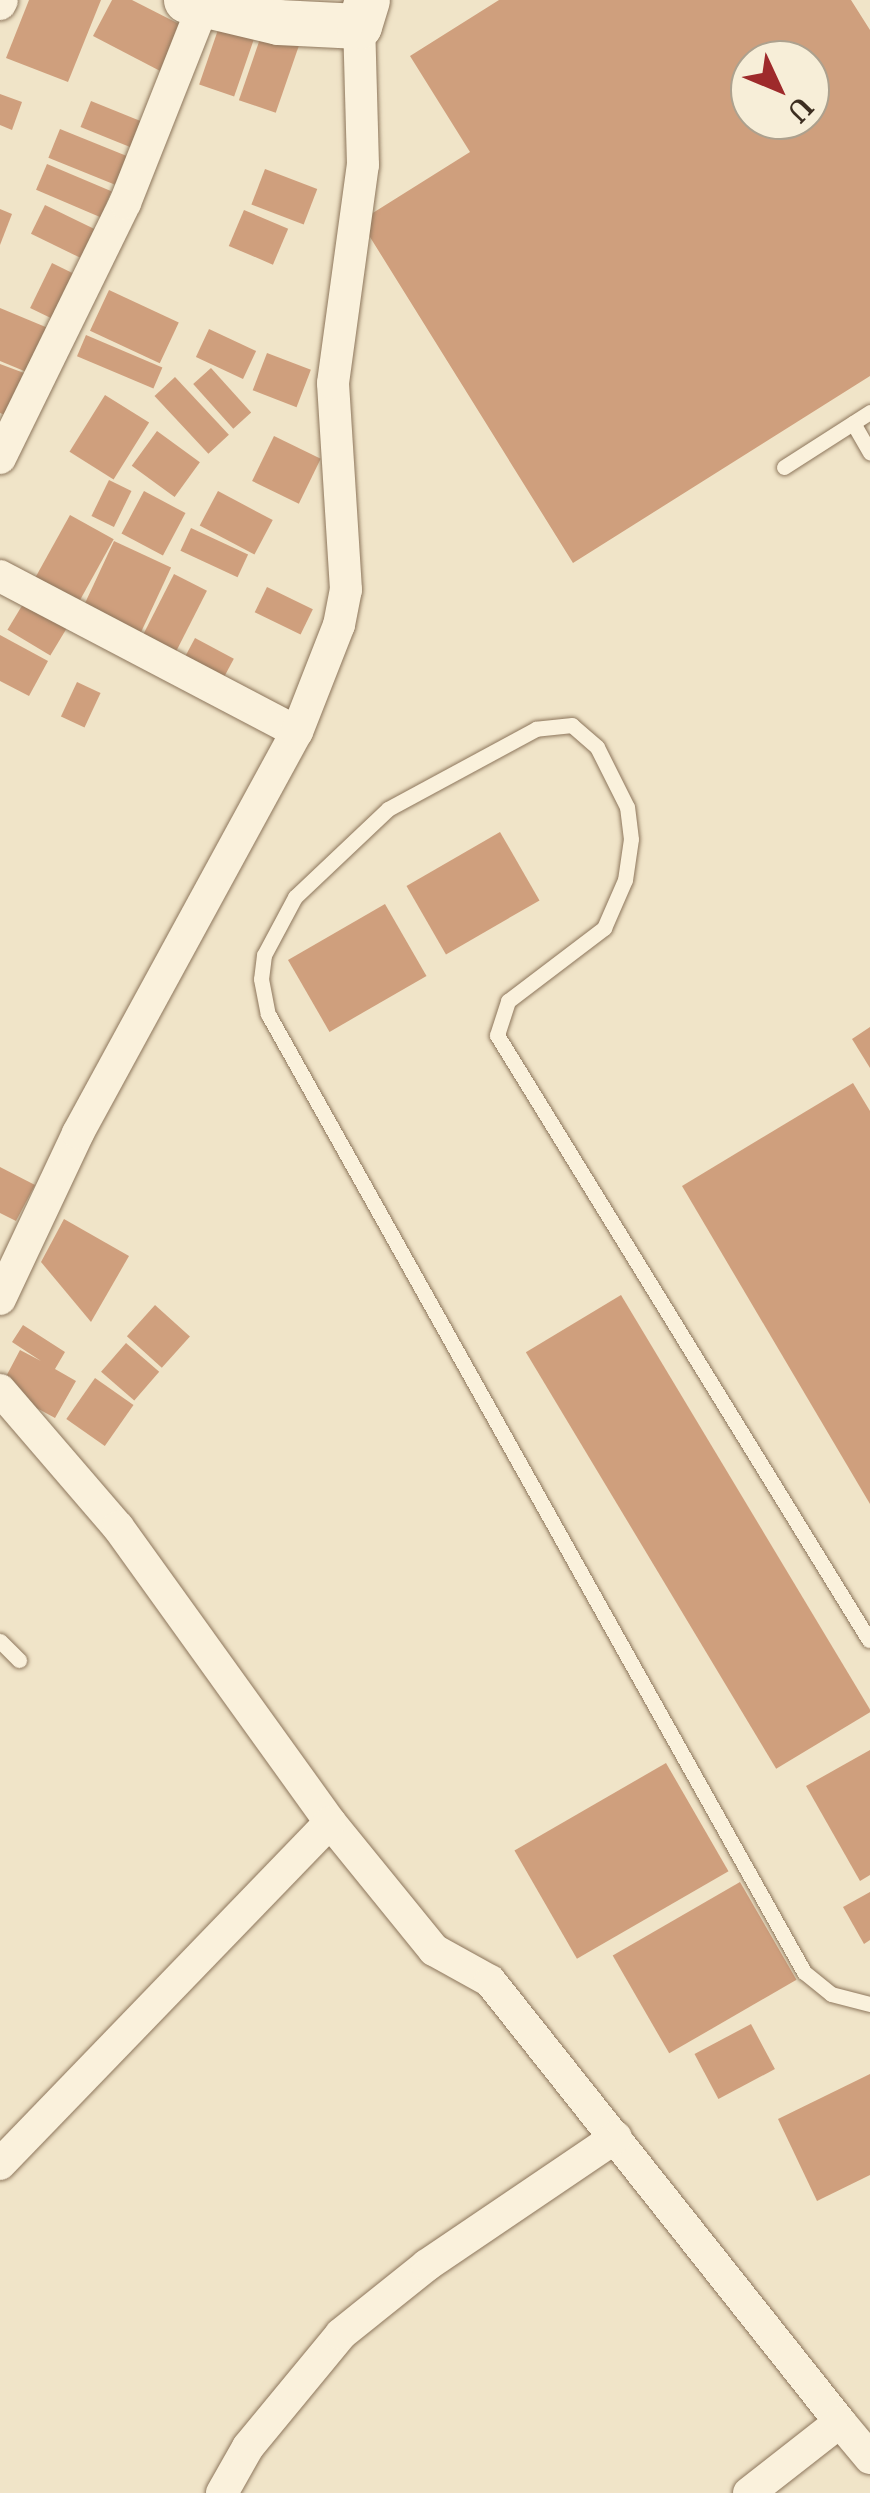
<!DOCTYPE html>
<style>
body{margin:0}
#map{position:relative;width:870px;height:2493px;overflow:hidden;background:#f0e4c8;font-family:Merriweather,serif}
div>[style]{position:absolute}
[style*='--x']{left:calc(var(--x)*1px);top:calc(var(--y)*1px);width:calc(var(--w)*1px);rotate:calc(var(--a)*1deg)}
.building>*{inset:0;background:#cf9f7d;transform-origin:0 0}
.roads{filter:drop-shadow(0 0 2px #8d765c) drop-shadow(0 0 2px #8d765c)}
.lane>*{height:15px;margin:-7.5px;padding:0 7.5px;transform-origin:7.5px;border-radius:7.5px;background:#faf1dc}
.street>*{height:32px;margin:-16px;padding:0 16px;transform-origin:16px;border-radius:16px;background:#faf1dc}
.secondary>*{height:45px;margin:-22.5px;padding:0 22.5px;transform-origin:22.5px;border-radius:22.5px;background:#faf1dc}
span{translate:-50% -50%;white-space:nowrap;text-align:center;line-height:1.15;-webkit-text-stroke:8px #f7eed8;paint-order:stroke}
.north{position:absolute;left:730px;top:40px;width:100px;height:100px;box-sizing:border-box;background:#f7eed8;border:2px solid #ada18e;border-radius:50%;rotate:134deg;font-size:28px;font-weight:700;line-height:40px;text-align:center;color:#3d2e20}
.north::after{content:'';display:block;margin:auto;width:35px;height:45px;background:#9e2a2b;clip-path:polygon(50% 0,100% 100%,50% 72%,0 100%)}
</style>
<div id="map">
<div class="building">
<i style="clip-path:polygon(29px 0,101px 0,68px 82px,6px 58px)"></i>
<i style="clip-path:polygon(112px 0,132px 0,187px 28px,164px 73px,93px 36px)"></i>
<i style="clip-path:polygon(evenodd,499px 0,851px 0,870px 30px,870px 376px,573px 563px,360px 221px,470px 152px,410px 56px,499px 0,750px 60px,810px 60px,810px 120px,750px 120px,750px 60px)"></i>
<i style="left:220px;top:24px;width:37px;height:64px;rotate:19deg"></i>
<i style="left:262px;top:33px;width:39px;height:71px;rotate:19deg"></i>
<i style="clip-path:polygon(0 94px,22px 102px,12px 130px,0 125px)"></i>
<i style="left:91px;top:101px;width:54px;height:28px;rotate:22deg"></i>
<i style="left:60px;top:129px;width:76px;height:31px;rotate:22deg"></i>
<i style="left:47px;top:164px;width:70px;height:28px;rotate:23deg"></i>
<i style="left:265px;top:169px;width:56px;height:38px;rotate:21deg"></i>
<i style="left:45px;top:205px;width:55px;height:32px;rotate:26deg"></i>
<i style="clip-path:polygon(0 209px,12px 214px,0 245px)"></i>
<i style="left:244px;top:210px;width:48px;height:39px;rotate:23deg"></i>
<i style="left:52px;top:263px;width:34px;height:50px;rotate:26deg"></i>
<i style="left:109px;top:290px;width:77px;height:45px;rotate:25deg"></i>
<i style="clip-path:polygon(0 308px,48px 328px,29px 373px,0 361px)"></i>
<i style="left:209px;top:329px;width:52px;height:31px;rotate:25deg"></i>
<i style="left:86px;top:335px;width:83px;height:23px;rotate:23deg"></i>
<i style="left:267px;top:353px;width:47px;height:40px;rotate:21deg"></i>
<i style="clip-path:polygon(0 364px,24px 373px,8px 416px,0 413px)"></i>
<i style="left:211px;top:368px;width:60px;height:24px;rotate:48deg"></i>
<i style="left:175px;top:377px;width:79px;height:28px;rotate:47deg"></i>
<i style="left:105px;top:395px;width:52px;height:67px;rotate:32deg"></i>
<i style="left:157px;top:431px;width:53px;height:43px;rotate:36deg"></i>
<i style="left:274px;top:436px;width:52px;height:50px;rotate:26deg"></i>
<i style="left:109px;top:480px;width:25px;height:40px;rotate:26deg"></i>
<i style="left:144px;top:491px;width:47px;height:48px;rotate:28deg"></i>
<i style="left:218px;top:491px;width:62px;height:39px;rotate:28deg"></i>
<i style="left:70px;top:515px;width:50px;height:76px;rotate:29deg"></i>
<i style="left:191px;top:528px;width:63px;height:25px;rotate:25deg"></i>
<i style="left:114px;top:541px;width:63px;height:77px;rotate:25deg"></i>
<i style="left:174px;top:574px;width:37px;height:72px;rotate:27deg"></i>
<i style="left:267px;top:587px;width:51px;height:28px;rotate:26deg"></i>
<i style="left:26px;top:599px;width:50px;height:36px;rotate:31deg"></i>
<i style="clip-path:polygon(0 635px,48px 661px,29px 696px,0 681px)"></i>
<i style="left:195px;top:638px;width:44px;height:26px;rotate:28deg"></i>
<i style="left:77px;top:682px;width:26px;height:38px;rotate:25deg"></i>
<i style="left:500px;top:832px;width:79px;height:108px;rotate:60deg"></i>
<i style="left:385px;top:904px;width:83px;height:112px;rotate:60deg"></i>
<i style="clip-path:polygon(870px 1027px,870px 1068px,852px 1039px)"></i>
<i style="clip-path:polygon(853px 1083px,870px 1111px,870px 1504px,682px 1186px)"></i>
<i style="clip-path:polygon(0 1167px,35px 1185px,16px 1221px,0 1213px)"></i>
<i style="clip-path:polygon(64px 1219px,129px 1256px,91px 1322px,41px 1262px)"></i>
<i style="left:621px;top:1295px;width:486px;height:111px;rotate:59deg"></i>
<i style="left:155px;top:1305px;width:47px;height:42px;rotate:42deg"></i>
<i style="clip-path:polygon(23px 1325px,65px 1352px,55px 1369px,76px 1381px,55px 1418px,0 1388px,20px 1350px,41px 1361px,12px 1342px)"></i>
<i style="left:126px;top:1343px;width:44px;height:38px;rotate:41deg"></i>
<i style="left:95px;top:1378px;width:47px;height:50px;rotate:35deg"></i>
<i style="clip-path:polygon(870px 1750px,870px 1875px,860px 1881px,806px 1786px)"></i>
<i style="left:666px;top:1763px;width:125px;height:175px;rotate:60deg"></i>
<i style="left:740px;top:1882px;width:113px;height:147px;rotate:60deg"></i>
<i style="clip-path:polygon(870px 1892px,870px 1940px,864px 1944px,843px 1907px)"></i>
<i style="left:751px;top:2024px;width:51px;height:64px;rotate:62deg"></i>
<i style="clip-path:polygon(870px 2074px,870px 2175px,817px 2201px,778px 2119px)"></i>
</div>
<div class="roads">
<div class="lane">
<i style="--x:853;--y:423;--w:34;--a:60"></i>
<i style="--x:784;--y:467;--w:102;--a:-32.6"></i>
<i style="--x:869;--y:1640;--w:710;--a:-121.59"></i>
<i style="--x:497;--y:1035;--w:36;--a:-72"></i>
<i style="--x:508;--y:1001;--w:121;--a:-37.2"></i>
<i style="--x:604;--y:928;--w:52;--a:-66.4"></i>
<i style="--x:625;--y:880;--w:41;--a:-81.7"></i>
<i style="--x:631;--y:839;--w:32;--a:-97"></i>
<i style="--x:627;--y:807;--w:67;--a:-116.6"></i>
<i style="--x:597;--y:747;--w:33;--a:-139"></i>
<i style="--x:572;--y:725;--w:36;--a:174"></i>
<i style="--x:536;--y:729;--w:168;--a:151.6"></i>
<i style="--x:388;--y:809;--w:128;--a:136.6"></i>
<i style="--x:295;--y:897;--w:66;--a:118.1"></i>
<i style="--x:264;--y:955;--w:24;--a:97"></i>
<i style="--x:261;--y:979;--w:36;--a:79"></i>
<i style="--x:268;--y:1014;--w:1098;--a:60.77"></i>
<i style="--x:804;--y:1972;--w:35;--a:39"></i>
<i style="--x:831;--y:1994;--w:40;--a:14.4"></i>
<i style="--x:0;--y:1641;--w:27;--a:45"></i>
</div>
<div class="street">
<i style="--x:0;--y:4;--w:4;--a:-63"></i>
<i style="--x:0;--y:458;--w:284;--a:-63.9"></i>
<i style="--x:125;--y:203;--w:212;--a:-68.4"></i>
<i style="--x:0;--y:576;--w:335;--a:27.7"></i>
<i style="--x:0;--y:1299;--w:183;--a:-64.8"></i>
<i style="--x:78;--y:1133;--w:457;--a:-61.4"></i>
<i style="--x:297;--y:732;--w:115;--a:-68.6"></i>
<i style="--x:339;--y:625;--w:36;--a:-79"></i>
<i style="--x:346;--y:590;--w:207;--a:-93.6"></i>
<i style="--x:333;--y:383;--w:220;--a:-82.2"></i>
<i style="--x:363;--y:165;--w:139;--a:-91.6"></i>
<i style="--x:0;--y:1390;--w:181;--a:49.3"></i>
<i style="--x:118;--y:1527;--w:363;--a:54.3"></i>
<i style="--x:330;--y:1822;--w:165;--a:50.9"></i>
<i style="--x:434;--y:1950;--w:64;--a:29"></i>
<i style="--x:490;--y:1981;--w:563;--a:51.56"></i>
<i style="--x:0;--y:2164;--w:475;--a:-46"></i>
<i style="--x:222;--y:2493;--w:53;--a:-60.5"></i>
<i style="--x:248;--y:2447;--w:146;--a:-50.5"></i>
<i style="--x:341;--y:2334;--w:110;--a:-38.7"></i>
<i style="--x:427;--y:2265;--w:228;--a:-34.1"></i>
<i style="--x:749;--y:2493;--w:115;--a:-38"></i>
<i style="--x:840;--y:2422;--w:47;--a:50.2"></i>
</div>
<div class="secondary">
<i style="--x:186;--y:0;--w:95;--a:13.4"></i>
<i style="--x:278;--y:22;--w:81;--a:2.8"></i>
<i style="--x:359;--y:26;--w:27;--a:-73"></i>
</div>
</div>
<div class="north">U</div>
</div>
